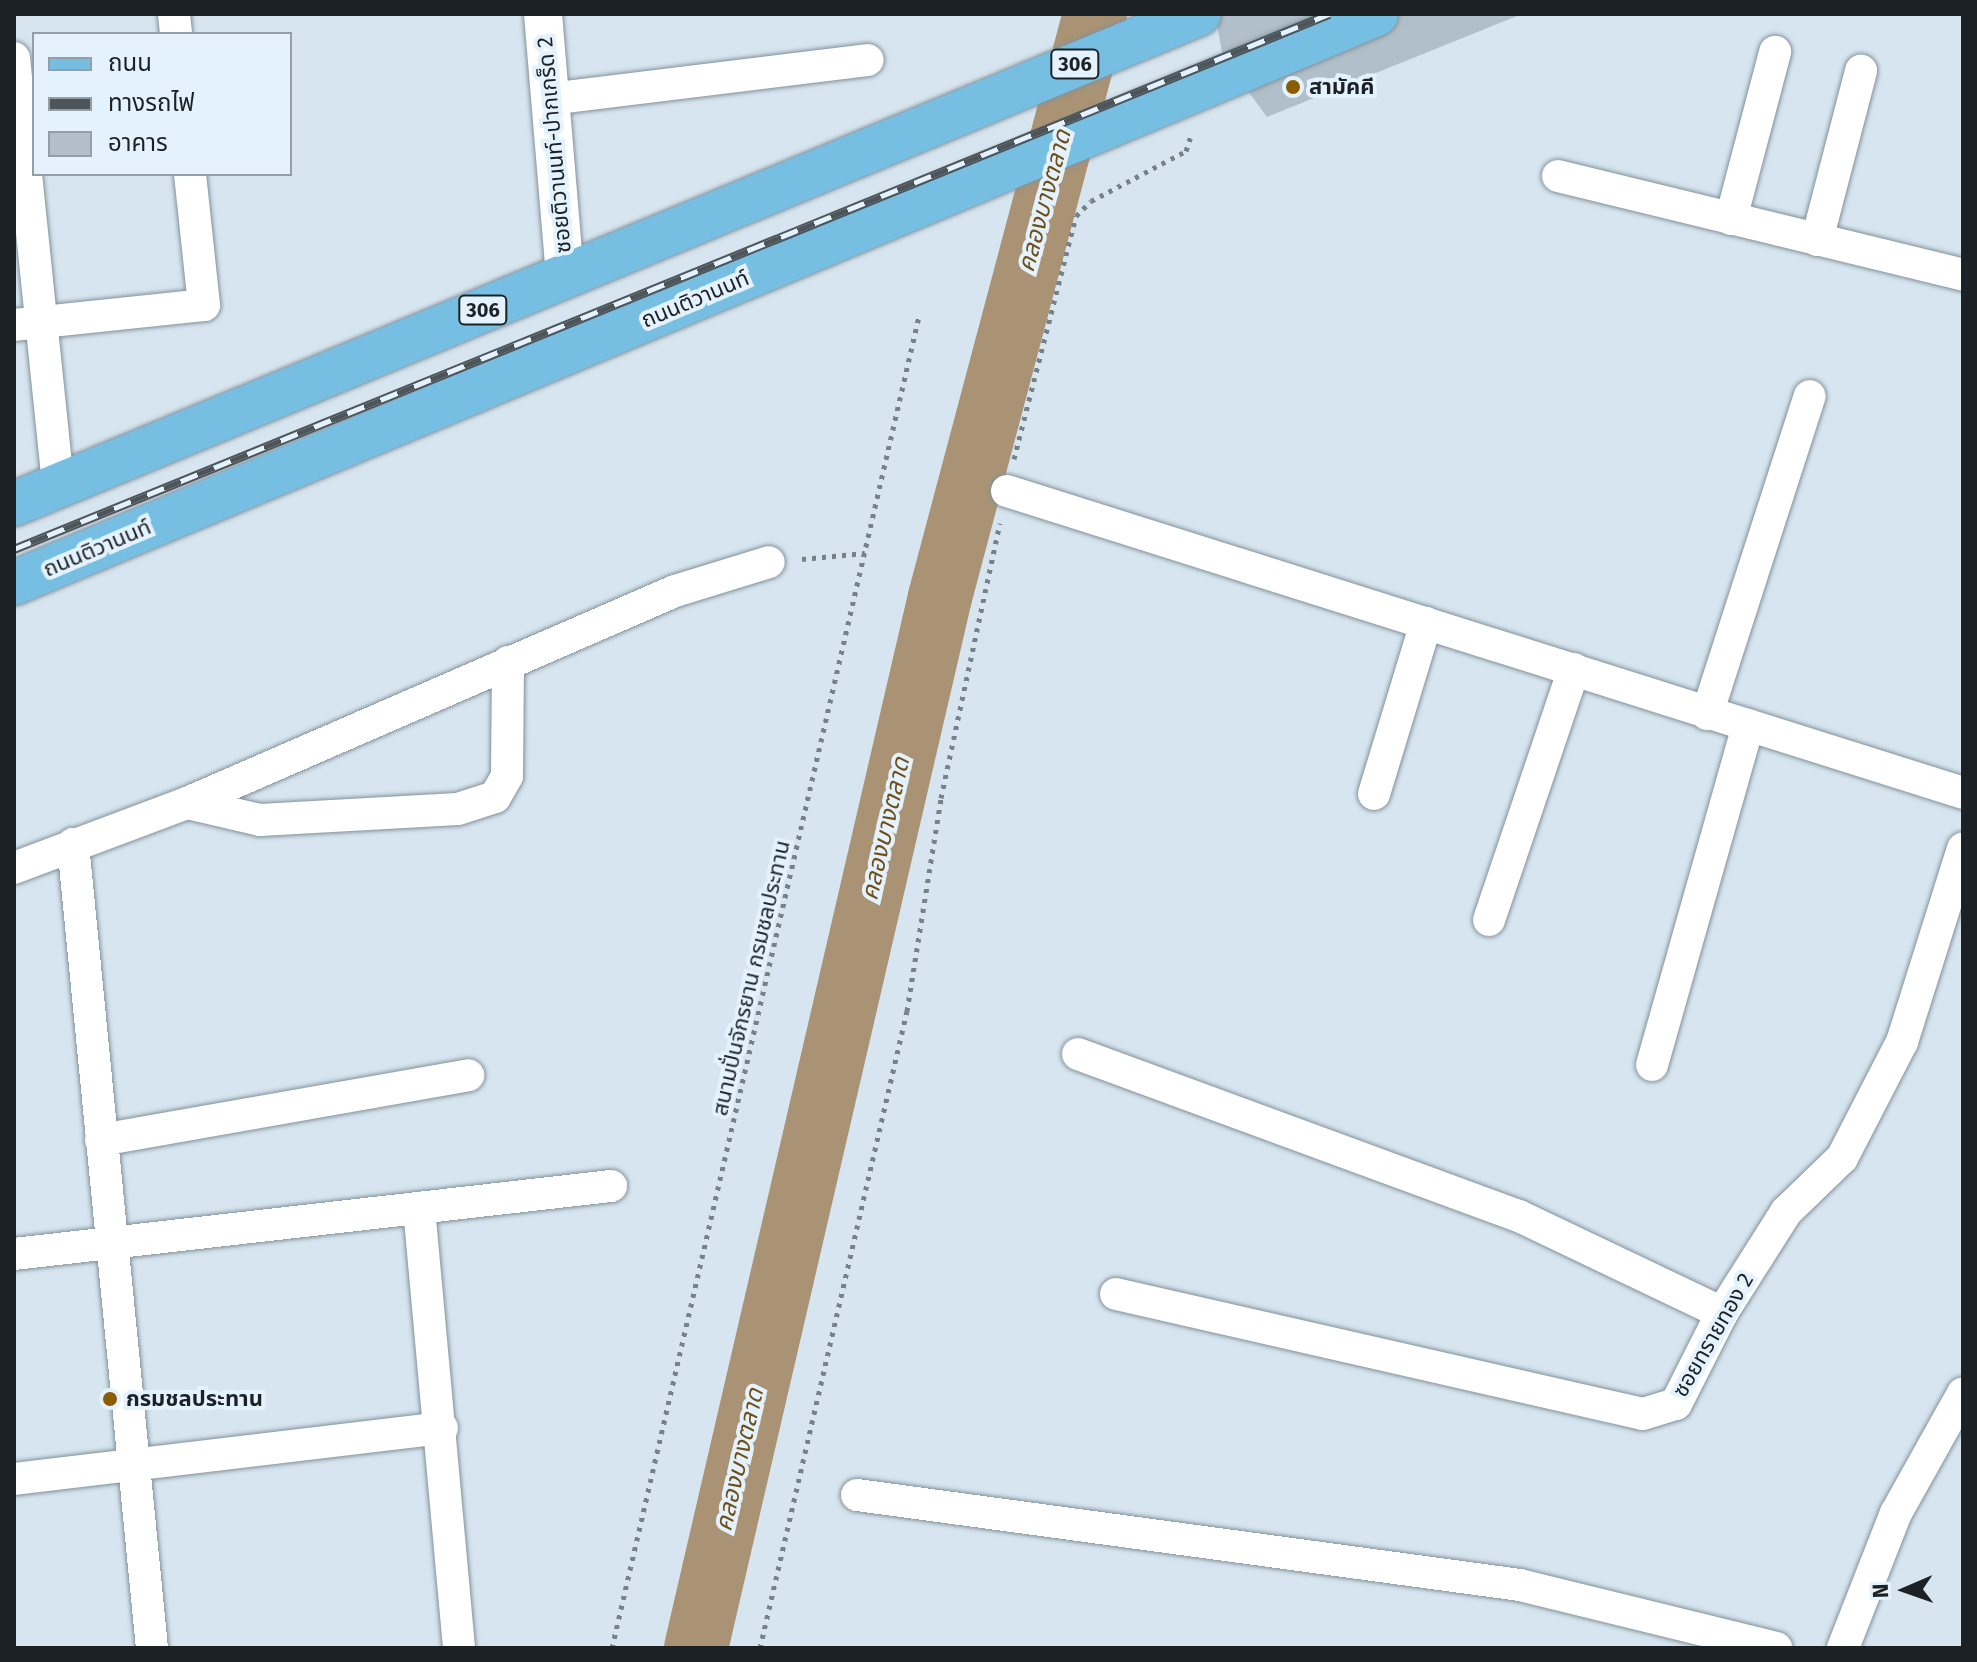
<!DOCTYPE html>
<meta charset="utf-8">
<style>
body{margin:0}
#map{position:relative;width:1977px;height:1662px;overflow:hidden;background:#d6e5ef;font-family:"Fira Sans","Noto Sans Thai",sans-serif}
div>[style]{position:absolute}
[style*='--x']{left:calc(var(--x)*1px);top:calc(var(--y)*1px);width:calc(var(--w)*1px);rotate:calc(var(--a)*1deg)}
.river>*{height:64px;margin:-32px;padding:0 32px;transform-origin:32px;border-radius:32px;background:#aa9374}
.building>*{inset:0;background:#b0bfc9}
.path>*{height:5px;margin-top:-2.5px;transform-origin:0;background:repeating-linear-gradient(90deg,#778188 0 4px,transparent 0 10px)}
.roads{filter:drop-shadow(0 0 2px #83919b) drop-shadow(0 0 2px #83919b)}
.minor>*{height:32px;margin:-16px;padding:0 16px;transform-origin:16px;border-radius:16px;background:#fff}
.tertiary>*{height:38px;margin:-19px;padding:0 19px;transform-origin:19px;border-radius:19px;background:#fff}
.primary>*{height:44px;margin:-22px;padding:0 22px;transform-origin:22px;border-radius:22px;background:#77bfe2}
.rail>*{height:9px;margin-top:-4.5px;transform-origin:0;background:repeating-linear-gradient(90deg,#e3f2fd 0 18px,#4d555a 0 36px);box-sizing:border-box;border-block:2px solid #4d555a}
.dots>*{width:22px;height:22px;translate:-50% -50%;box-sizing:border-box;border:4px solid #e3f2fd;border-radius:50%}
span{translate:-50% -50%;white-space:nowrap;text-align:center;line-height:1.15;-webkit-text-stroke:8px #e3f2fd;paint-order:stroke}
.shield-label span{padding:2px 6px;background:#e3f2fd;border:2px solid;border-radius:6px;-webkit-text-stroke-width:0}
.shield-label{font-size:20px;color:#1c2125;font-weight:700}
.poi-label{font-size:22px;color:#1c2125;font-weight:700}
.left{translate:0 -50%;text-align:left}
.street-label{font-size:22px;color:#1c2125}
.water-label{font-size:24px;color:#6f4e18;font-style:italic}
.frame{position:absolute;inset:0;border:16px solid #1c2125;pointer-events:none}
.legend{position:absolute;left:32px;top:32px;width:260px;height:144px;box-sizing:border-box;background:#e3f2fd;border:2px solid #939ea7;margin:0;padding:10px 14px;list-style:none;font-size:24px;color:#1c2125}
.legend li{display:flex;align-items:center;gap:16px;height:40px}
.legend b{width:40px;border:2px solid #939ea7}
.north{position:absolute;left:1865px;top:1550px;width:80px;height:80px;-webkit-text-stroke:6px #e3f2fd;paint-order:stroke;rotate:268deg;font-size:22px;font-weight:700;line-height:32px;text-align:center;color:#1c2125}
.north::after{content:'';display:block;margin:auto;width:28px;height:36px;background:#1c2125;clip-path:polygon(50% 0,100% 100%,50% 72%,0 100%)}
</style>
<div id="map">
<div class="river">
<i style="--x:696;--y:1648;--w:1079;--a:-76.93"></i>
<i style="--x:940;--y:597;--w:603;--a:-75.11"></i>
</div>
<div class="building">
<i style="clip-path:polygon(1215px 14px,1522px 14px,1267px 117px,1223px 57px)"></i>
</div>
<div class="path">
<i style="--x:1014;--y:459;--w:251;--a:-75.7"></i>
<i style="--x:1076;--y:216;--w:21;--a:-45"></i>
<i style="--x:1091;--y:201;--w:107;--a:-27.8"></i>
<i style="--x:1186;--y:151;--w:19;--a:-72"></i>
<i style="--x:802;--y:559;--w:63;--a:-5.4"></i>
<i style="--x:612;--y:1648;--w:1367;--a:-77.02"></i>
<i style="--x:760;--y:1648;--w:654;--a:-77.01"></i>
<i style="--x:907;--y:1011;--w:216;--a:-80.9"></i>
<i style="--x:941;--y:798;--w:281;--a:-77.9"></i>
</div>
<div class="roads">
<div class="minor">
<i style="--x:174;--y:14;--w:20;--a:84"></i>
<i style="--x:14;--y:58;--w:430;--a:84.1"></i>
<i style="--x:550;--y:99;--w:320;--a:-7"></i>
<i style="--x:1558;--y:176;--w:417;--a:13.7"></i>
<i style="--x:1731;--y:219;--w:173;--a:-75.2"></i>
<i style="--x:1817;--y:240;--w:175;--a:-75.4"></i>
<i style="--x:14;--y:325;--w:191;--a:-6"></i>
<i style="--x:204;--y:305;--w:132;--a:-96.1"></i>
<i style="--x:1007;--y:491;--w:1003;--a:17.53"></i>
<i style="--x:1707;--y:714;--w:334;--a:-72.1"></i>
<i style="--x:1374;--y:794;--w:179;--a:-73.1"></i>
<i style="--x:187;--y:803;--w:75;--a:13.1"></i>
<i style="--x:260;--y:820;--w:198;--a:-3.2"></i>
<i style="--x:458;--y:809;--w:39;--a:-18"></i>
<i style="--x:495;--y:797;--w:24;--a:-60"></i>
<i style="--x:507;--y:776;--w:114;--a:-89.5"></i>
<i style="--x:73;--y:844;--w:808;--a:84.39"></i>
<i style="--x:14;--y:868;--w:185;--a:-20.6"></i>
<i style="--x:187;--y:803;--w:532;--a:-23.48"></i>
<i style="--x:675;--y:591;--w:98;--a:-17.1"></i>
<i style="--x:1489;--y:920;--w:265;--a:-71.3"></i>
<i style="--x:1078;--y:1054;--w:470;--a:20.2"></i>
<i style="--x:1519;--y:1216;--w:225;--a:25.5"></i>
<i style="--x:1652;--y:1065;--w:353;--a:-74.2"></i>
<i style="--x:101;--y:1140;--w:373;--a:-10"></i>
<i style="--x:419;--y:1208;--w:442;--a:84.8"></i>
<i style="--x:14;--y:1254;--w:601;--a:-6.5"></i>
<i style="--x:1116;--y:1294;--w:540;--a:12.83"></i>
<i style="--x:1643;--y:1414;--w:34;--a:-17"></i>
<i style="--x:1676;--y:1404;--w:102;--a:-63.2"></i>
<i style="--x:1722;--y:1313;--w:120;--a:-57.6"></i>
<i style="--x:1786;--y:1212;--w:78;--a:-44"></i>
<i style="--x:1842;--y:1158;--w:131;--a:-62.7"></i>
<i style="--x:1902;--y:1042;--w:203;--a:-72.5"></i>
<i style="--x:14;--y:1479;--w:431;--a:-6.8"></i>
<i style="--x:857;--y:1495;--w:669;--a:7.73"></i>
<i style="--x:1520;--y:1585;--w:264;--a:13.8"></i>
<i style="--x:1843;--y:1648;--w:145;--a:-68.6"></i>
<i style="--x:1896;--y:1513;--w:137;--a:-60.8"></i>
</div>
<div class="tertiary">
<i style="--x:543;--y:14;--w:263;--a:85.2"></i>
</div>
<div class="primary">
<i style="--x:14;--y:504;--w:1282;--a:-22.47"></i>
<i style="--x:14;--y:583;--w:1476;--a:-22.67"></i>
</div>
</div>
<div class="rail">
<i style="--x:14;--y:549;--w:1420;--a:-22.14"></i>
</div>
<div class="dots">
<i style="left:1293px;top:87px;background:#8b5d01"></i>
<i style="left:110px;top:1399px;background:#8b5d01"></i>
</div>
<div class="shield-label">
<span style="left:1075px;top:64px">306</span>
<span style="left:483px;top:310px">306</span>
</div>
<div class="poi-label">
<span class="left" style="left:1309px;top:87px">สามัคคี</span>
<span class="left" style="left:126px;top:1399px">กรมชลประทาน</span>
</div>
<div class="street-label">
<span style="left:554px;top:145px;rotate:-95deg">ซอยติวานนท์-ปากเกร็ด 2</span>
<span style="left:695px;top:299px;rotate:-23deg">ถนนติวานนท์</span>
<span style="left:97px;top:548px;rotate:-23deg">ถนนติวานนท์</span>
<span style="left:751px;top:978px;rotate:-77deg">สนามปั่นจักรยาน กรมชลประทาน</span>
<span style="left:1713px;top:1335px;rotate:-60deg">ซอยทรายทอง 2</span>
</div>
<div class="water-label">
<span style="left:1045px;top:201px;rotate:-75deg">คลองบางตลาด</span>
<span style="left:886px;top:829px;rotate:-77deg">คลองบางตลาด</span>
<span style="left:740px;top:1460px;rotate:-77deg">คลองบางตลาด</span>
</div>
<div class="frame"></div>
<ul class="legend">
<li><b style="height:10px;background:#77bfe2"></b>ถนน</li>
<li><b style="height:10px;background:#4d555a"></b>ทางรถไฟ</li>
<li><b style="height:22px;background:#b0bfc9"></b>อาคาร</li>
</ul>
<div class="north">N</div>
</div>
